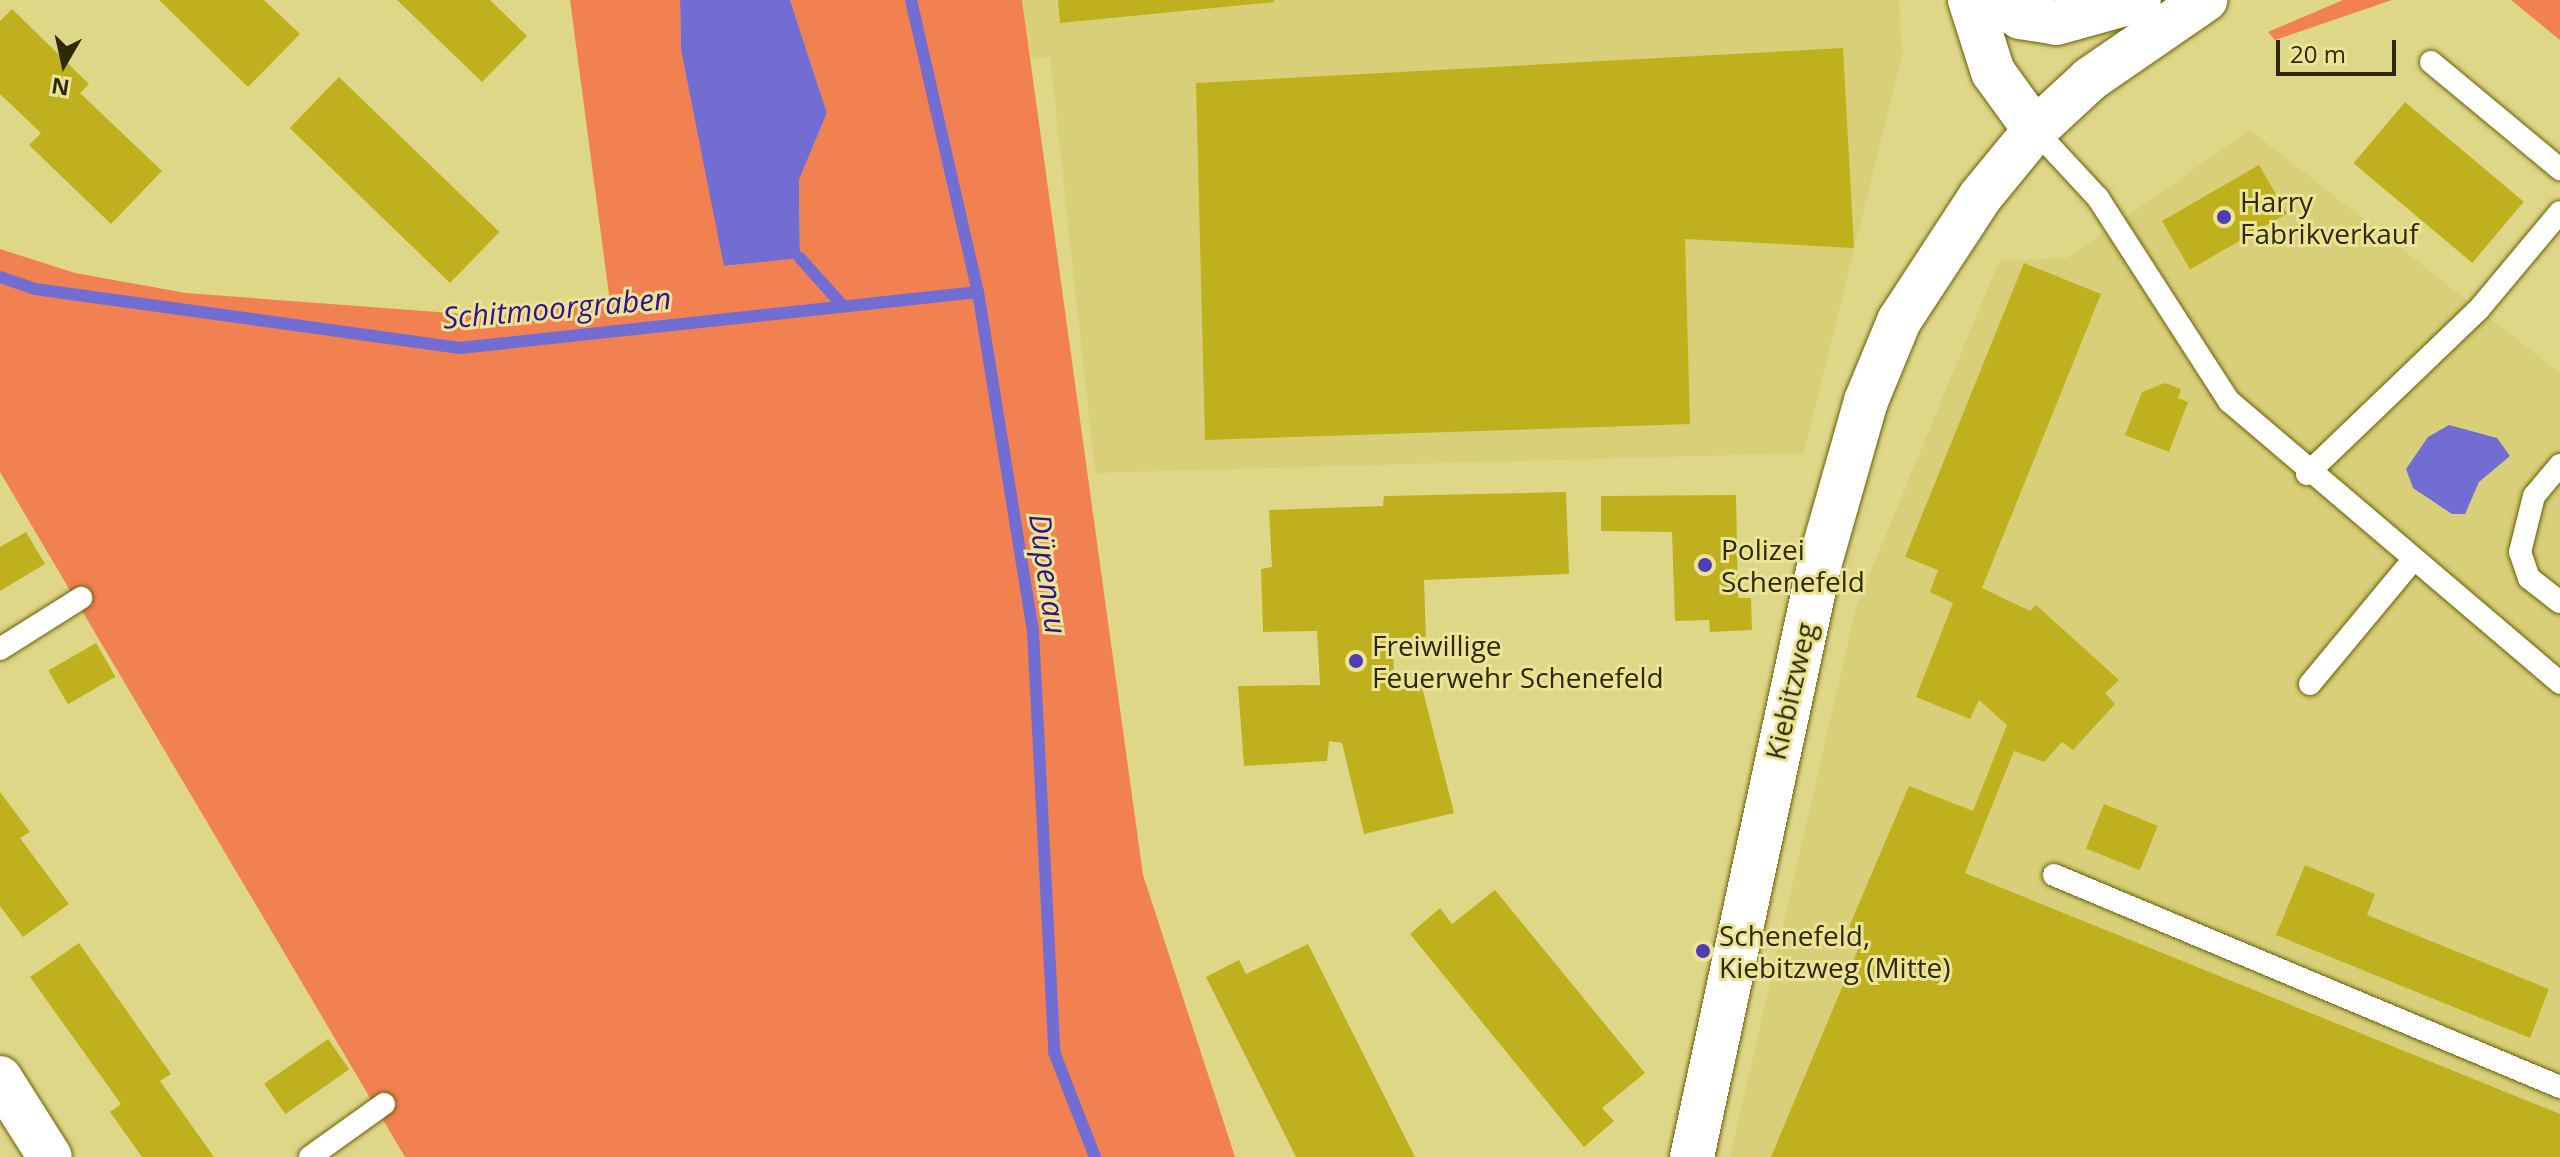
<!DOCTYPE html>
<meta charset="utf-8">
<style>
body{margin:0}
#map{position:relative;width:2560px;height:1157px;overflow:hidden;background:#dfd788;font-family:"Open Sans",sans-serif}
div>[style]{position:absolute}
[style*='--x']{left:calc(var(--x)*1px);top:calc(var(--y)*1px);width:calc(var(--w)*1px);rotate:calc(var(--a)*1deg)}
.built>*{inset:0;background:#d8cf78}
.forest>*{inset:0;background:#f18151}
.water>*{inset:0;background:#726dd2}
.stream>*{height:12px;margin:-6px;padding:0 6px;transform-origin:6px;border-radius:6px;background:#726dd2}
.building>*{inset:0;background:#bfb11d;transform-origin:0 0}
.roads{filter:drop-shadow(0 0 2px #696005) drop-shadow(0 0 2px #696005)}
.service>*{height:22px;margin:-11px;padding:0 11px;transform-origin:11px;border-radius:11px;background:#fff}
.minor>*{height:44px;margin:-22px;padding:0 22px;transform-origin:22px;border-radius:22px;background:#fff}
.tertiary>*{height:44px;margin:-22px;padding:0 22px;transform-origin:22px;border-radius:22px;background:#fff}
.dots>*{width:22px;height:22px;translate:-50% -50%;box-sizing:border-box;border:4px solid #ece495;border-radius:50%}
span{translate:-50% -50%;white-space:nowrap;text-align:center;line-height:1.15;-webkit-text-stroke:6px #ece495;paint-order:stroke}
.poi-label{font-size:28px;color:#2e2a09}
.left{translate:0 -50%;text-align:left}
.street-label{font-size:28px;color:#2e2a09}
.water-label{font-size:30px;color:#33108d;font-style:italic}
.north{position:absolute;left:24px;top:24px;width:80px;height:80px;-webkit-text-stroke:6px #ece495;paint-order:stroke;rotate:189deg;font-size:22px;font-weight:700;line-height:32px;text-align:center;color:#2e2a09}
.north::after{content:'';display:block;margin:auto;width:28px;height:36px;background:#2e2a09;clip-path:polygon(50% 0,100% 100%,50% 72%,0 100%)}
.scale{position:absolute;left:2276px;top:40px;width:120px;height:36px;box-sizing:border-box;border:4px solid #2e2a09;border-top:0;padding-left:10px;font-size:24px;line-height:28px;white-space:nowrap;color:#2e2a09;-webkit-text-stroke:6px #ece495;paint-order:stroke}
</style>
<div id="map">
<div class="built">
<i style="clip-path:polygon(1022px 0,1899px 0,1902px 56px,1804px 453px,1095px 473px,1050px 57px,1031px 59px)"></i>
<i style="clip-path:polygon(2250px 130px,2560px 373px,2560px 1157px,1730px 1157px,1856px 607px,1999px 261px,2067px 258px)"></i>
</div>
<div class="forest">
<i style="clip-path:polygon(570px 0,680px 0,681px 50px,725px 266px,800px 257px,799px 180px,827px 113px,790px 0,1022px 0,1143px 875px,1235px 1157px,405px 1157px,0 472px,0 249px,75px 273px,186px 293px,491px 316px,610px 302px)"></i>
<i style="clip-path:polygon(2343px 0,2392px 0,2275px 40px,2268px 32px)"></i>
<i style="clip-path:polygon(2511px 0,2560px 0,2560px 40px)"></i>
</div>
<div class="water">
<i style="clip-path:polygon(680px 0,790px 0,827px 113px,799px 180px,800px 258px,724px 266px,681px 50px)"></i>
<i style="clip-path:polygon(2449px 425px,2497px 438px,2510px 456px,2479px 482px,2465px 514px,2452px 514px,2413px 488px,2406px 469px,2428px 437px)"></i>
</div>
<div class="stream">
<i style="--x:911;--y:0;--w:300;--a:77.1"></i>
<i style="--x:978;--y:292;--w:343;--a:80.8"></i>
<i style="--x:1033;--y:631;--w:422;--a:87.1"></i>
<i style="--x:1054;--y:1052;--w:113;--a:68.7"></i>
<i style="--x:800;--y:258;--w:64;--a:48.1"></i>
<i style="--x:0;--y:277;--w:37;--a:19"></i>
<i style="--x:35;--y:289;--w:429;--a:7.9"></i>
<i style="--x:460;--y:348;--w:521;--a:-6.17"></i>
</div>
<div class="building">
<i style="clip-path:polygon(159px 0,264px 0,300px 34px,248px 87px)"></i>
<i style="clip-path:polygon(397px 0,490px 0,527px 36px,482px 82px)"></i>
<i style="clip-path:polygon(1058px 0,1274px 0,1274px 2px,1060px 23px)"></i>
<i style="clip-path:polygon(12px 9px,89px 84px,80px 93px,162px 171px,111px 224px,29px 145px,41px 133px,0 94px,0 21px)"></i>
<i style="clip-path:polygon(1843px 48px,1854px 248px,1685px 239px,1690px 424px,1205px 440px,1196px 83px)"></i>
<i style="left:339px;top:77px;width:223px;height:71px;rotate:44deg"></i>
<i style="left:2405px;top:102px;width:155px;height:80px;rotate:40deg"></i>
<i style="left:2259px;top:165px;width:56px;height:112px;rotate:60deg"></i>
<i style="clip-path:polygon(2024px 263px,2101px 294px,1982px 588px,2030px 611px,2036px 605px,2119px 680px,2105px 693px,2115px 704px,2073px 750px,2062px 742px,2044px 762px,2014px 751px,1965px 873px,2560px 1114px,2560px 1157px,1771px 1157px,1864px 935px,1849px 927px,1909px 786px,1973px 811px,2007px 725px,1979px 700px,1970px 719px,1916px 697px,1953px 603px,1930px 592px,1938px 570px,1905px 557px)"></i>
<i style="clip-path:polygon(2165px 383px,2181px 389px,2178px 398px,2188px 402px,2169px 452px,2125px 435px,2142px 392px)"></i>
<i style="clip-path:polygon(1566px 492px,1569px 574px,1424px 580px,1426px 637px,1393px 638px,1394px 689px,1422px 687px,1454px 813px,1364px 834px,1342px 743px,1329px 741px,1327px 761px,1244px 766px,1238px 686px,1320px 685px,1317px 631px,1263px 632px,1261px 569px,1272px 567px,1269px 510px,1383px 506px,1384px 496px)"></i>
<i style="clip-path:polygon(1736px 495px,1738px 598px,1751px 598px,1752px 630px,1710px 632px,1709px 620px,1675px 621px,1672px 532px,1601px 531px,1601px 496px)"></i>
<i style="clip-path:polygon(26px 532px,45px 564px,0 591px,0 547px)"></i>
<i style="left:96px;top:643px;width:39px;height:55px;rotate:60deg"></i>
<i style="clip-path:polygon(0 792px,30px 832px,20px 838px,69px 904px,23px 937px,0 906px)"></i>
<i style="left:2104px;top:804px;width:58px;height:48px;rotate:22deg"></i>
<i style="clip-path:polygon(2305px 865px,2375px 894px,2367px 915px,2549px 989px,2530px 1038px,2276px 935px)"></i>
<i style="clip-path:polygon(1495px 890px,1645px 1073px,1602px 1108px,1614px 1121px,1584px 1147px,1410px 934px,1440px 908px,1452px 924px)"></i>
<i style="clip-path:polygon(79px 943px,171px 1074px,160px 1081px,214px 1157px,142px 1157px,110px 1112px,121px 1104px,30px 977px)"></i>
<i style="clip-path:polygon(1308px 944px,1415px 1157px,1296px 1157px,1206px 977px,1239px 960px,1246px 974px)"></i>
<i style="left:328px;top:1039px;width:37px;height:78px;rotate:55deg"></i>
</div>
<div class="roads">
<div class="service">
<i style="--x:2431;--y:62;--w:168;--a:39.7"></i>
<i style="--x:2035;--y:130;--w:93;--a:47.2"></i>
<i style="--x:2098;--y:198;--w:242;--a:57.2"></i>
<i style="--x:2229;--y:401;--w:435;--a:40.4"></i>
<i style="--x:2560;--y:465;--w:40;--a:130"></i>
<i style="--x:2534;--y:496;--w:58;--a:104"></i>
<i style="--x:2520;--y:552;--w:28;--a:71"></i>
<i style="--x:2529;--y:578;--w:39;--a:38"></i>
<i style="--x:2307;--y:474;--w:238;--a:-43.8"></i>
<i style="--x:2479;--y:309;--w:126;--a:-50.1"></i>
<i style="--x:0;--y:649;--w:96;--a:-32.2"></i>
<i style="--x:2310;--y:684;--w:161;--a:-50.3"></i>
<i style="--x:2054;--y:875;--w:549;--a:22.73"></i>
<i style="--x:310;--y:1157;--w:91;--a:-35.6"></i>
</div>
<div class="minor">
<i style="--x:1970;--y:0;--w:76;--a:72.3"></i>
<i style="--x:1993;--y:72;--w:72;--a:54.1"></i>
<i style="--x:1994;--y:0;--w:31;--a:33"></i>
<i style="--x:2020;--y:17;--w:36;--a:9"></i>
<i style="--x:2056;--y:23;--w:86;--a:-15.5"></i>
<i style="--x:0;--y:1078;--w:93;--a:57.7"></i>
</div>
<div class="tertiary">
<i style="--x:1692;--y:1157;--w:604;--a:-77.87"></i>
<i style="--x:1819;--y:566;--w:172;--a:-74.1"></i>
<i style="--x:1866;--y:401;--w:87;--a:-67.6"></i>
<i style="--x:1899;--y:321;--w:148;--a:-56.8"></i>
<i style="--x:1980;--y:197;--w:87;--a:-50.6"></i>
<i style="--x:2035;--y:130;--w:75;--a:-42.8"></i>
<i style="--x:2090;--y:79;--w:140;--a:-34.5"></i>
</div>
</div>
<div class="dots">
<i style="left:2224px;top:217px;background:#4f3db5"></i>
<i style="left:1705px;top:565px;background:#4f3db5"></i>
<i style="left:1356px;top:661px;background:#4f3db5"></i>
<i style="left:1703px;top:951px;background:#4f3db5"></i>
</div>
<div class="poi-label">
<span class="left" style="left:2240px;top:217px">Harry<br>Fabrikverkauf</span>
<span class="left" style="left:1721px;top:565px">Polizei<br>Schenefeld</span>
<span class="left" style="left:1372px;top:661px">Freiwillige<br>Feuerwehr Schenefeld</span>
<span class="left" style="left:1719px;top:951px">Schenefeld,<br>Kiebitzweg (Mitte)</span>
</div>
<div class="street-label">
<span style="left:1790px;top:691px;rotate:-77deg">Kiebitzweg</span>
</div>
<div class="water-label">
<span style="left:557px;top:308px;rotate:-5deg">Schitmoorgraben</span>
<span style="left:1048px;top:574px;rotate:82deg">Düpenau</span>
</div>
<div class="north">N</div>
<div class="scale">20 m</div>
</div>
